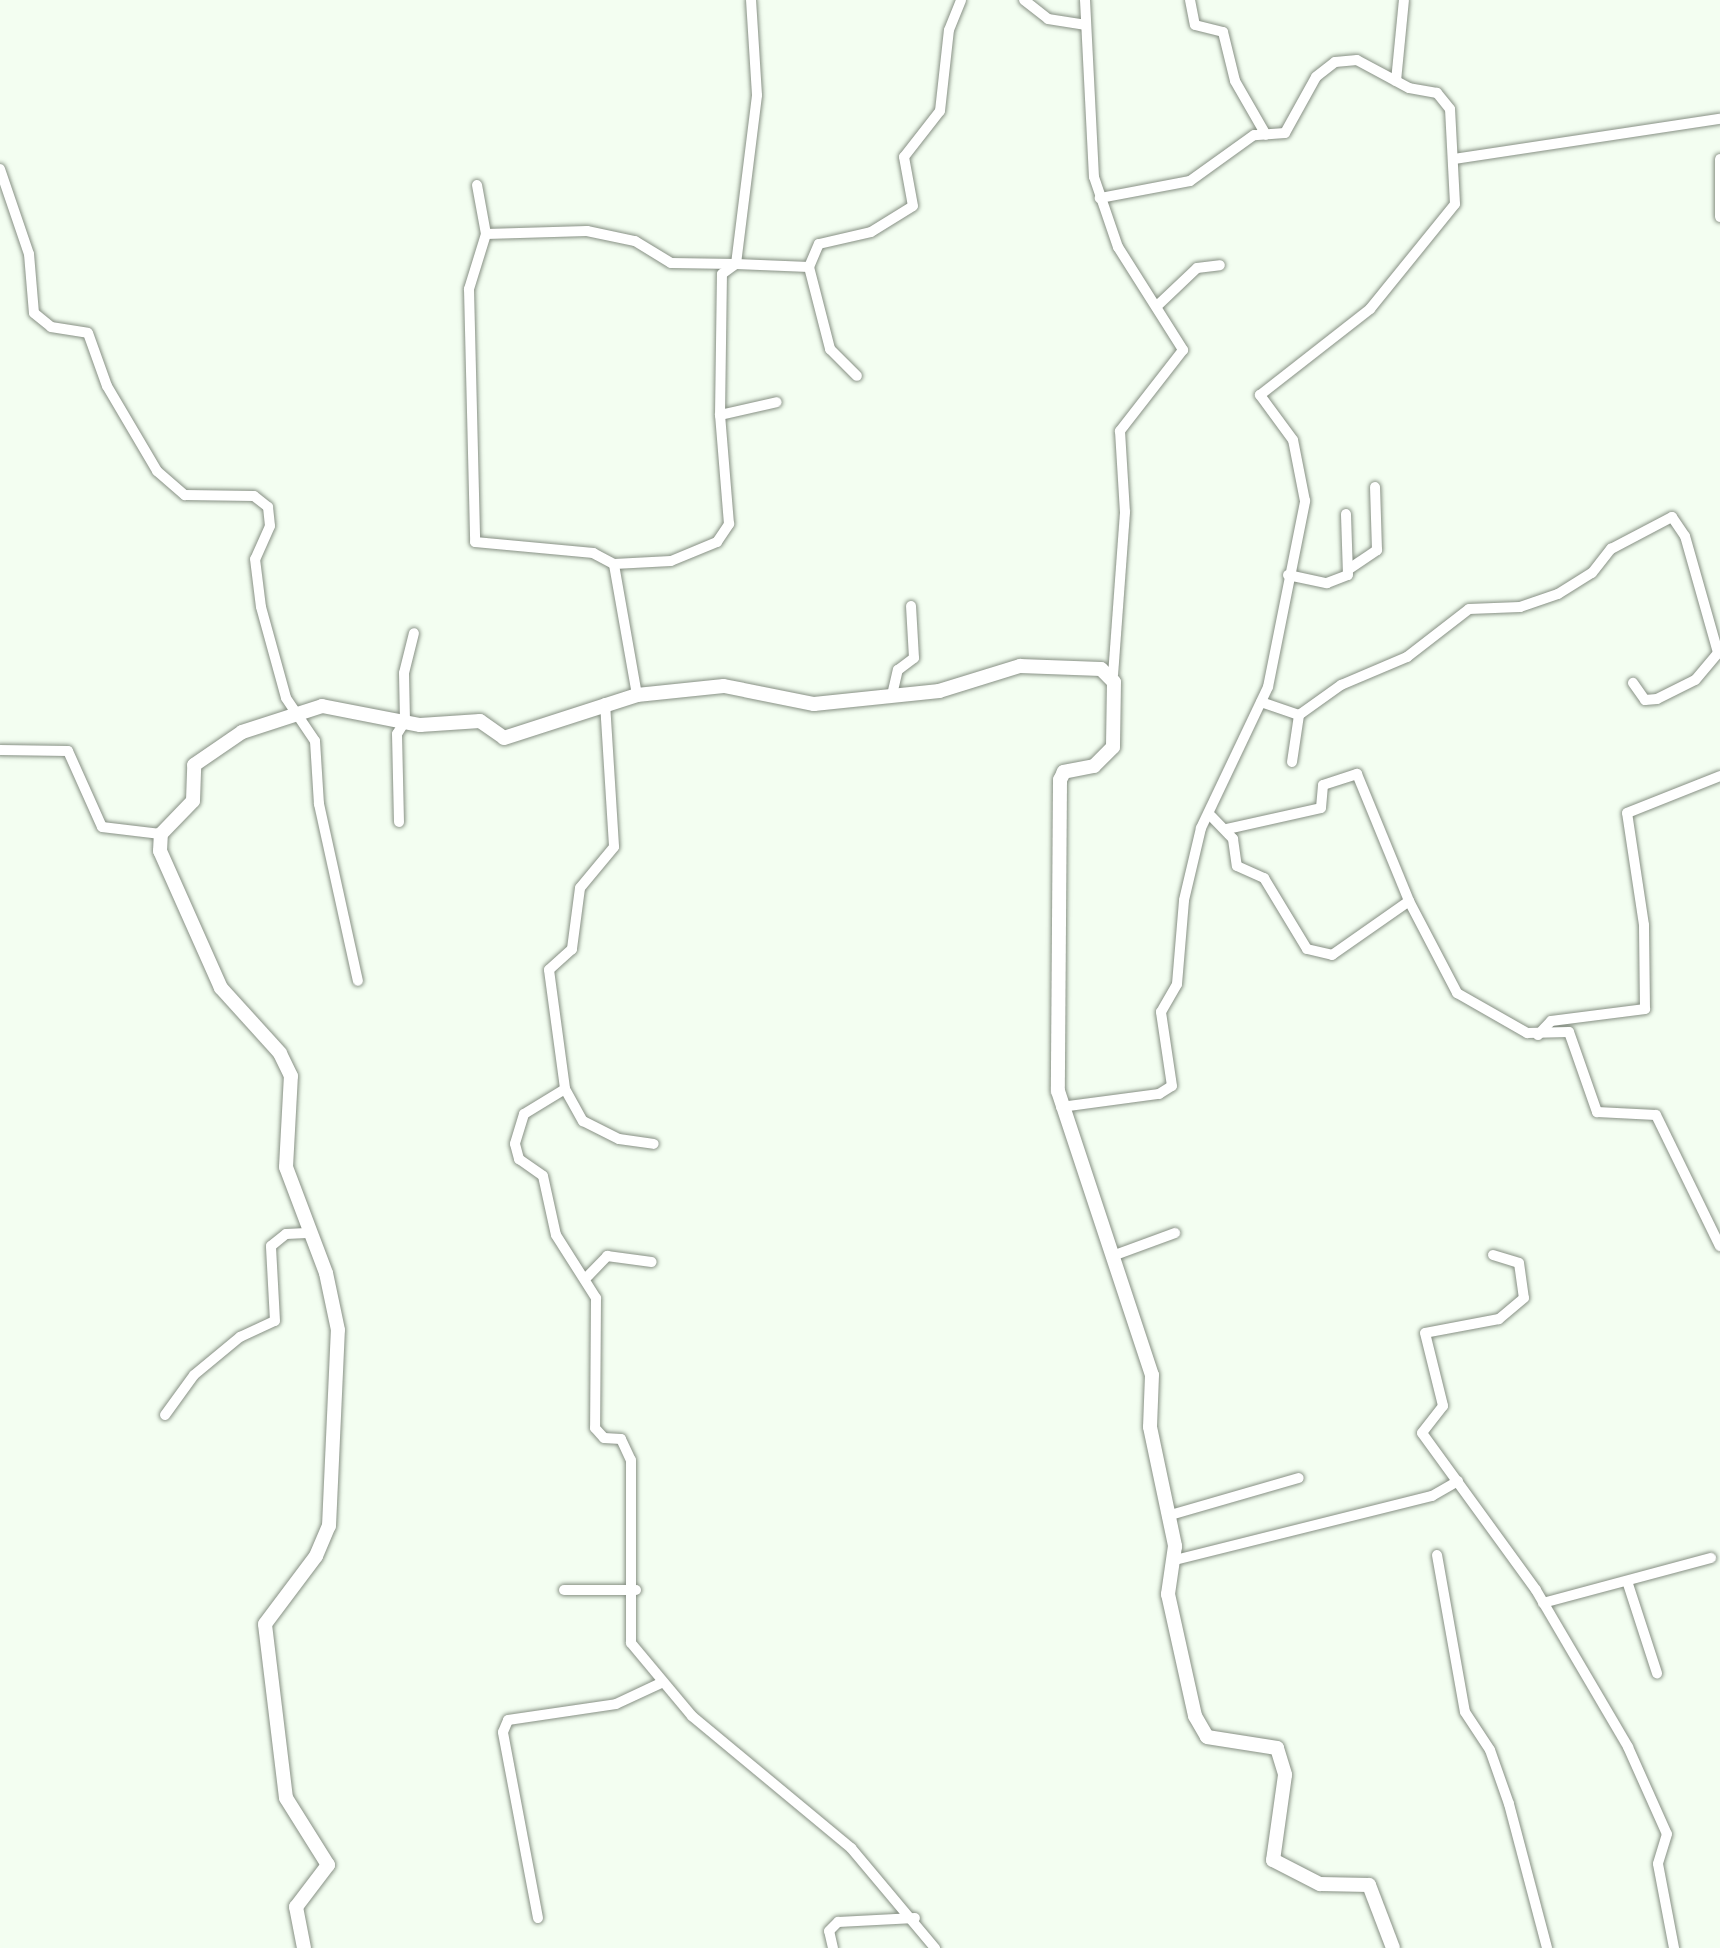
<!DOCTYPE html>
<style>
body{margin:0}
#map{position:relative;width:1720px;height:1948px;overflow:hidden;background:#f3fef1;font-family:Mulish,sans-serif}
div>[style]{position:absolute}
[style*='--x']{left:calc(var(--x)*1px);top:calc(var(--y)*1px);width:calc(var(--w)*1px);rotate:calc(var(--a)*1deg)}
.roads{filter:drop-shadow(0 0 2px #879084) drop-shadow(0 0 2px #879084)}
.street>*{height:10px;margin:-5px;padding:0 5px;transform-origin:5px;border-radius:5px;background:#fff}
.secondary>*{height:14px;margin:-7px;padding:0 7px;transform-origin:7px;border-radius:7px;background:#fff}
span{translate:-50% -50%;white-space:nowrap;text-align:center;line-height:1.15;-webkit-text-stroke:8px #fff;paint-order:stroke}
</style>
<div id="map">
<div class="roads">
<div class="street">
<i style="--x:1024;--y:0;--w:31;--a:38"></i>
<i style="--x:1048;--y:19;--w:37;--a:9"></i>
<i style="--x:1085;--y:0;--w:177;--a:87.1"></i>
<i style="--x:1094;--y:177;--w:74;--a:71.1"></i>
<i style="--x:1118;--y:247;--w:122;--a:57.7"></i>
<i style="--x:1183;--y:350;--w:103;--a:127.9"></i>
<i style="--x:1120;--y:431;--w:81;--a:86.5"></i>
<i style="--x:1125;--y:512;--w:163;--a:94.2"></i>
<i style="--x:1190;--y:0;--w:25;--a:79"></i>
<i style="--x:1195;--y:25;--w:29;--a:14"></i>
<i style="--x:1223;--y:32;--w:50;--a:76.2"></i>
<i style="--x:1235;--y:81;--w:62;--a:60.1"></i>
<i style="--x:1396;--y:81;--w:81;--a:-84.4"></i>
<i style="--x:1454;--y:159;--w:269;--a:-8.6"></i>
<i style="--x:1720;--y:159;--w:58;--a:90"></i>
<i style="--x:0;--y:169;--w:90;--a:71.2"></i>
<i style="--x:29;--y:254;--w:59;--a:85.2"></i>
<i style="--x:34;--y:313;--w:22;--a:39"></i>
<i style="--x:51;--y:327;--w:37;--a:9"></i>
<i style="--x:88;--y:333;--w:56;--a:70.3"></i>
<i style="--x:107;--y:386;--w:99;--a:59.5"></i>
<i style="--x:157;--y:471;--w:37;--a:41"></i>
<i style="--x:185;--y:495;--w:69;--a:0.8"></i>
<i style="--x:254;--y:496;--w:18;--a:38"></i>
<i style="--x:268;--y:507;--w:19;--a:84"></i>
<i style="--x:270;--y:526;--w:36;--a:114"></i>
<i style="--x:255;--y:559;--w:48;--a:82.9"></i>
<i style="--x:261;--y:607;--w:94;--a:74.6"></i>
<i style="--x:286;--y:698;--w:52;--a:56"></i>
<i style="--x:315;--y:741;--w:63;--a:86.4"></i>
<i style="--x:319;--y:804;--w:181;--a:77.6"></i>
<i style="--x:477;--y:185;--w:50;--a:79.6"></i>
<i style="--x:486;--y:234;--w:58;--a:107.2"></i>
<i style="--x:469;--y:289;--w:253;--a:88.6"></i>
<i style="--x:475;--y:542;--w:119;--a:5.3"></i>
<i style="--x:593;--y:553;--w:24;--a:28"></i>
<i style="--x:486;--y:234;--w:101;--a:-1.7"></i>
<i style="--x:587;--y:231;--w:49;--a:11.8"></i>
<i style="--x:635;--y:241;--w:42;--a:31.4"></i>
<i style="--x:671;--y:263;--w:65;--a:0.9"></i>
<i style="--x:736;--y:264;--w:170;--a:-82.9"></i>
<i style="--x:757;--y:95;--w:95;--a:-93.6"></i>
<i style="--x:809;--y:267;--w:25;--a:-67"></i>
<i style="--x:819;--y:244;--w:53;--a:-13"></i>
<i style="--x:871;--y:232;--w:49;--a:-31.8"></i>
<i style="--x:913;--y:206;--w:50;--a:-100.4"></i>
<i style="--x:904;--y:157;--w:58;--a:-52"></i>
<i style="--x:940;--y:111;--w:81;--a:-83.7"></i>
<i style="--x:949;--y:30;--w:32;--a:-68"></i>
<i style="--x:1157;--y:306;--w:55;--a:-43.5"></i>
<i style="--x:1197;--y:268;--w:23;--a:-7"></i>
<i style="--x:720;--y:415;--w:58;--a:-12.8"></i>
<i style="--x:1349;--y:569;--w:34;--a:-34"></i>
<i style="--x:1377;--y:550;--w:63;--a:-91.8"></i>
<i style="--x:1288;--y:575;--w:40;--a:12"></i>
<i style="--x:1327;--y:583;--w:22;--a:-21"></i>
<i style="--x:1348;--y:575;--w:61;--a:-91.9"></i>
<i style="--x:637;--y:695;--w:133;--a:-100"></i>
<i style="--x:614;--y:564;--w:57;--a:-3"></i>
<i style="--x:671;--y:561;--w:50;--a:-22.4"></i>
<i style="--x:717;--y:542;--w:22;--a:-56"></i>
<i style="--x:729;--y:524;--w:109;--a:-94.7"></i>
<i style="--x:720;--y:415;--w:141;--a:-89.2"></i>
<i style="--x:722;--y:274;--w:17;--a:-36"></i>
<i style="--x:736;--y:264;--w:73;--a:2.4"></i>
<i style="--x:809;--y:267;--w:85;--a:75.6"></i>
<i style="--x:830;--y:349;--w:38;--a:45"></i>
<i style="--x:892;--y:695;--w:26;--a:-77"></i>
<i style="--x:898;--y:670;--w:20;--a:-37"></i>
<i style="--x:914;--y:658;--w:52;--a:-93.3"></i>
<i style="--x:1261;--y:702;--w:40;--a:18.9"></i>
<i style="--x:1299;--y:715;--w:52;--a:-35.5"></i>
<i style="--x:1341;--y:685;--w:72;--a:-23"></i>
<i style="--x:1407;--y:657;--w:78;--a:-37.7"></i>
<i style="--x:1469;--y:609;--w:51;--a:-2.2"></i>
<i style="--x:1520;--y:607;--w:40;--a:-18.9"></i>
<i style="--x:1558;--y:594;--w:40;--a:-32"></i>
<i style="--x:1592;--y:573;--w:31;--a:-52"></i>
<i style="--x:1611;--y:549;--w:69;--a:-27.7"></i>
<i style="--x:1672;--y:517;--w:23;--a:56"></i>
<i style="--x:1685;--y:536;--w:122;--a:74.2"></i>
<i style="--x:1718;--y:653;--w:35;--a:130"></i>
<i style="--x:1695;--y:680;--w:42;--a:153.4"></i>
<i style="--x:1657;--y:699;--w:12;--a:175"></i>
<i style="--x:1645;--y:700;--w:21;--a:-125"></i>
<i style="--x:605;--y:703;--w:144;--a:86.4"></i>
<i style="--x:614;--y:847;--w:53;--a:129.7"></i>
<i style="--x:580;--y:888;--w:62;--a:97.5"></i>
<i style="--x:572;--y:949;--w:31;--a:138"></i>
<i style="--x:549;--y:970;--w:120;--a:82.3"></i>
<i style="--x:565;--y:1089;--w:48;--a:148.6"></i>
<i style="--x:524;--y:1114;--w:31;--a:107"></i>
<i style="--x:515;--y:1144;--w:16;--a:75"></i>
<i style="--x:519;--y:1159;--w:29;--a:35"></i>
<i style="--x:543;--y:1176;--w:60;--a:77.6"></i>
<i style="--x:556;--y:1235;--w:75;--a:57.6"></i>
<i style="--x:596;--y:1298;--w:130;--a:90.4"></i>
<i style="--x:595;--y:1428;--w:13;--a:48"></i>
<i style="--x:604;--y:1438;--w:17;--a:3"></i>
<i style="--x:621;--y:1439;--w:23;--a:65"></i>
<i style="--x:631;--y:1460;--w:183;--a:90"></i>
<i style="--x:631;--y:1643;--w:95;--a:50.1"></i>
<i style="--x:692;--y:1716;--w:207;--a:39.7"></i>
<i style="--x:851;--y:1848;--w:131;--a:50"></i>
<i style="--x:0;--y:750;--w:68;--a:0.8"></i>
<i style="--x:68;--y:751;--w:83;--a:65.9"></i>
<i style="--x:102;--y:827;--w:59;--a:6.8"></i>
<i style="--x:1292;--y:762;--w:48;--a:-81.5"></i>
<i style="--x:1211;--y:816;--w:32;--a:46"></i>
<i style="--x:1233;--y:839;--w:27;--a:82"></i>
<i style="--x:1237;--y:866;--w:30;--a:24"></i>
<i style="--x:1264;--y:878;--w:83;--a:58.8"></i>
<i style="--x:1307;--y:949;--w:26;--a:13"></i>
<i style="--x:1332;--y:955;--w:94;--a:-35"></i>
<i style="--x:1409;--y:901;--w:104;--a:62.4"></i>
<i style="--x:1457;--y:993;--w:81;--a:29.7"></i>
<i style="--x:1527;--y:1033;--w:42;--a:-1.4"></i>
<i style="--x:1569;--y:1032;--w:85;--a:70.7"></i>
<i style="--x:1597;--y:1112;--w:59;--a:2.9"></i>
<i style="--x:1656;--y:1115;--w:146;--a:64"></i>
<i style="--x:399;--y:822;--w:88;--a:-91.3"></i>
<i style="--x:397;--y:734;--w:15;--a:-58"></i>
<i style="--x:405;--y:721;--w:48;--a:-91.2"></i>
<i style="--x:404;--y:673;--w:41;--a:-76"></i>
<i style="--x:1227;--y:829;--w:96;--a:-12.6"></i>
<i style="--x:1321;--y:808;--w:23;--a:-85"></i>
<i style="--x:1323;--y:785;--w:36;--a:-18"></i>
<i style="--x:1357;--y:774;--w:137;--a:67.7"></i>
<i style="--x:1538;--y:1035;--w:19;--a:-47"></i>
<i style="--x:1551;--y:1021;--w:95;--a:-7.3"></i>
<i style="--x:1645;--y:1009;--w:84;--a:-90.7"></i>
<i style="--x:1644;--y:925;--w:113;--a:-98.6"></i>
<i style="--x:1627;--y:813;--w:100;--a:-21.7"></i>
<i style="--x:565;--y:1089;--w:37;--a:61"></i>
<i style="--x:583;--y:1121;--w:40;--a:26.6"></i>
<i style="--x:619;--y:1139;--w:35;--a:8"></i>
<i style="--x:1061;--y:1107;--w:99;--a:-7.6"></i>
<i style="--x:1159;--y:1094;--w:15;--a:-32"></i>
<i style="--x:1172;--y:1086;--w:75;--a:-98.5"></i>
<i style="--x:1161;--y:1012;--w:32;--a:-60"></i>
<i style="--x:1177;--y:984;--w:84;--a:-85.2"></i>
<i style="--x:1184;--y:900;--w:74;--a:-76.7"></i>
<i style="--x:1201;--y:828;--w:156;--a:-64.6"></i>
<i style="--x:1268;--y:687;--w:190;--a:-78.7"></i>
<i style="--x:1305;--y:501;--w:62;--a:-101.1"></i>
<i style="--x:1293;--y:440;--w:56;--a:-126.3"></i>
<i style="--x:1260;--y:395;--w:140;--a:-38"></i>
<i style="--x:1370;--y:309;--w:135;--a:-51"></i>
<i style="--x:1455;--y:204;--w:95;--a:-93"></i>
<i style="--x:1450;--y:109;--w:21;--a:-129"></i>
<i style="--x:1437;--y:93;--w:28;--a:-170"></i>
<i style="--x:1409;--y:88;--w:59;--a:-151.7"></i>
<i style="--x:1357;--y:60;--w:22;--a:175"></i>
<i style="--x:1335;--y:62;--w:24;--a:142"></i>
<i style="--x:1316;--y:77;--w:64;--a:119"></i>
<i style="--x:1285;--y:133;--w:31;--a:176"></i>
<i style="--x:1254;--y:135;--w:79;--a:144.3"></i>
<i style="--x:1190;--y:181;--w:92;--a:169.3"></i>
<i style="--x:1115;--y:1255;--w:64;--a:-20.1"></i>
<i style="--x:1493;--y:1255;--w:27;--a:17"></i>
<i style="--x:1519;--y:1263;--w:35;--a:82"></i>
<i style="--x:1524;--y:1298;--w:33;--a:140"></i>
<i style="--x:1499;--y:1319;--w:75;--a:169.3"></i>
<i style="--x:1425;--y:1333;--w:75;--a:76.1"></i>
<i style="--x:1443;--y:1406;--w:34;--a:128"></i>
<i style="--x:1422;--y:1433;--w:194;--a:54"></i>
<i style="--x:1536;--y:1590;--w:182;--a:59.6"></i>
<i style="--x:1628;--y:1747;--w:95;--a:65.9"></i>
<i style="--x:1667;--y:1834;--w:31;--a:107"></i>
<i style="--x:1658;--y:1864;--w:86;--a:79.2"></i>
<i style="--x:588;--y:1276;--w:28;--a:-46"></i>
<i style="--x:607;--y:1256;--w:45;--a:7.6"></i>
<i style="--x:165;--y:1415;--w:49;--a:-54.1"></i>
<i style="--x:194;--y:1375;--w:60;--a:-39.6"></i>
<i style="--x:240;--y:1337;--w:38;--a:-25"></i>
<i style="--x:275;--y:1321;--w:75;--a:-93.1"></i>
<i style="--x:271;--y:1246;--w:19;--a:-39"></i>
<i style="--x:286;--y:1234;--w:21;--a:-3"></i>
<i style="--x:1167;--y:1516;--w:137;--a:-16.1"></i>
<i style="--x:1437;--y:1555;--w:159;--a:79.9"></i>
<i style="--x:1465;--y:1712;--w:45;--a:56.7"></i>
<i style="--x:1490;--y:1750;--w:57;--a:70.6"></i>
<i style="--x:1509;--y:1804;--w:149;--a:75.2"></i>
<i style="--x:1175;--y:1560;--w:265;--a:-14"></i>
<i style="--x:1432;--y:1496;--w:30;--a:-30"></i>
<i style="--x:1628;--y:1584;--w:94;--a:72"></i>
<i style="--x:564;--y:1590;--w:72;--a:0"></i>
<i style="--x:1543;--y:1603;--w:174;--a:-15"></i>
<i style="--x:538;--y:1918;--w:189;--a:-100.7"></i>
<i style="--x:503;--y:1732;--w:13;--a:-67"></i>
<i style="--x:508;--y:1720;--w:109;--a:-8.4"></i>
<i style="--x:616;--y:1704;--w:50;--a:-25"></i>
<i style="--x:833;--y:1948;--w:17;--a:-103"></i>
<i style="--x:829;--y:1931;--w:13;--a:-45"></i>
<i style="--x:838;--y:1922;--w:77;--a:-3"></i>
</div>
<div class="secondary">
<i style="--x:304;--y:1948;--w:42;--a:-101"></i>
<i style="--x:296;--y:1907;--w:53;--a:-52.7"></i>
<i style="--x:328;--y:1865;--w:79;--a:-122.1"></i>
<i style="--x:286;--y:1798;--w:175;--a:-96.9"></i>
<i style="--x:265;--y:1624;--w:85;--a:-53.1"></i>
<i style="--x:316;--y:1556;--w:33;--a:-67"></i>
<i style="--x:329;--y:1526;--w:196;--a:-87.4"></i>
<i style="--x:338;--y:1330;--w:58;--a:-101.9"></i>
<i style="--x:326;--y:1273;--w:113;--a:-110.7"></i>
<i style="--x:286;--y:1167;--w:91;--a:-86.9"></i>
<i style="--x:291;--y:1076;--w:25;--a:-116"></i>
<i style="--x:280;--y:1053;--w:88;--a:-132.2"></i>
<i style="--x:221;--y:988;--w:150;--a:-114"></i>
<i style="--x:160;--y:851;--w:17;--a:-87"></i>
<i style="--x:161;--y:834;--w:46;--a:-45.9"></i>
<i style="--x:193;--y:801;--w:36;--a:-88"></i>
<i style="--x:194;--y:765;--w:58;--a:-34.5"></i>
<i style="--x:242;--y:732;--w:84;--a:-18"></i>
<i style="--x:322;--y:706;--w:100;--a:11"></i>
<i style="--x:420;--y:725;--w:60;--a:-3.8"></i>
<i style="--x:480;--y:721;--w:29;--a:35"></i>
<i style="--x:504;--y:738;--w:140;--a:-17.9"></i>
<i style="--x:637;--y:695;--w:87;--a:-5.9"></i>
<i style="--x:724;--y:686;--w:92;--a:11.3"></i>
<i style="--x:814;--y:704;--w:126;--a:-5.9"></i>
<i style="--x:939;--y:691;--w:85;--a:-17.2"></i>
<i style="--x:1020;--y:666;--w:81;--a:2.1"></i>
<i style="--x:1101;--y:669;--w:18;--a:45"></i>
<i style="--x:1114;--y:682;--w:65;--a:90.9"></i>
<i style="--x:1113;--y:747;--w:27;--a:135"></i>
<i style="--x:1094;--y:766;--w:31;--a:169"></i>
<i style="--x:1064;--y:772;--w:9;--a:117"></i>
<i style="--x:1060;--y:780;--w:311;--a:90.4"></i>
<i style="--x:1058;--y:1091;--w:299;--a:71.7"></i>
<i style="--x:1152;--y:1375;--w:52;--a:92.2"></i>
<i style="--x:1150;--y:1427;--w:122;--a:78.1"></i>
<i style="--x:1175;--y:1546;--w:49;--a:98.3"></i>
<i style="--x:1168;--y:1594;--w:125;--a:77.5"></i>
<i style="--x:1195;--y:1716;--w:24;--a:60"></i>
<i style="--x:1207;--y:1737;--w:71;--a:8.9"></i>
<i style="--x:1277;--y:1748;--w:28;--a:73"></i>
<i style="--x:1285;--y:1775;--w:86;--a:98"></i>
<i style="--x:1273;--y:1860;--w:53;--a:27.1"></i>
<i style="--x:1320;--y:1884;--w:49;--a:1.2"></i>
<i style="--x:1369;--y:1885;--w:67;--a:69.1"></i>
</div>
</div>
</div>
